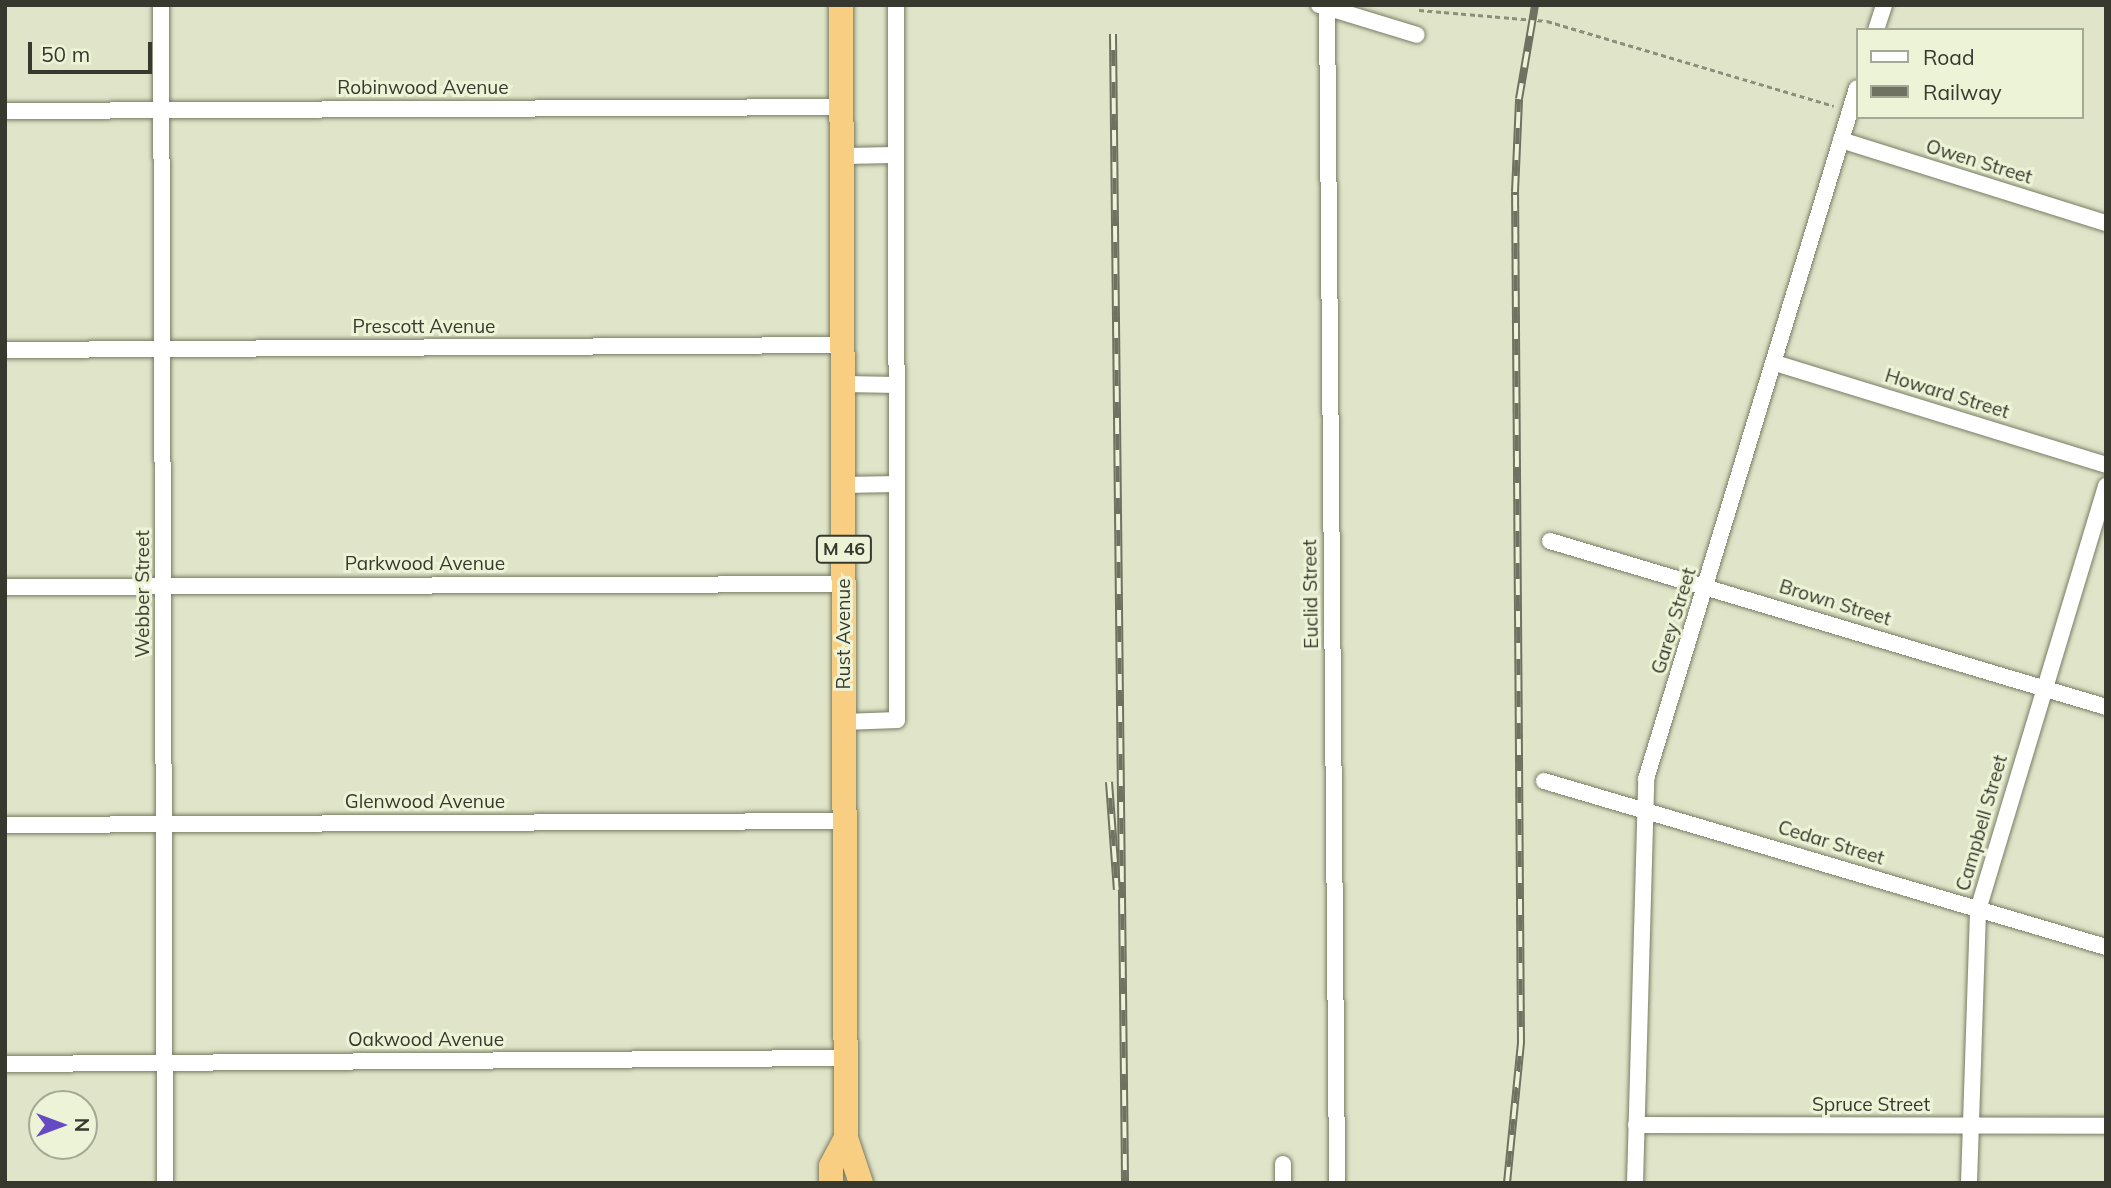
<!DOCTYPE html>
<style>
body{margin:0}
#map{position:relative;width:2111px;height:1188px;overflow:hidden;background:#e0e5c9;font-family:Mulish,sans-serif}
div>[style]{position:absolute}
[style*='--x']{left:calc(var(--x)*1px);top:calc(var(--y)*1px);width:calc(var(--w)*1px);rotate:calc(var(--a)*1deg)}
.path>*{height:2.5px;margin-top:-1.25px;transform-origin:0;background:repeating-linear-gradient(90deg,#8a8e7a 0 5px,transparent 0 8.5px)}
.roads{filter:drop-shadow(0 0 2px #777c63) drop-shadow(0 0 2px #777c63)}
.minor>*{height:16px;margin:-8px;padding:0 8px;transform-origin:8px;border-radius:8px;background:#fff}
.highway>*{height:24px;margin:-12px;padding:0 12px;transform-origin:12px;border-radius:12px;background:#f8ce82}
.rail>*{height:8px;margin-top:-4px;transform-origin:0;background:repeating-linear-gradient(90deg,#edf3d6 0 16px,#6f7261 0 32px);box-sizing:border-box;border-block:2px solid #6f7261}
span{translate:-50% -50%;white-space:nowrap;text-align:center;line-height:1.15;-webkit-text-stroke:6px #edf3d6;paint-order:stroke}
.shield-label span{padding:2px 5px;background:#edf3d6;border:2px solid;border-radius:5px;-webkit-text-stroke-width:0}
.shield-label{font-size:18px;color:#37392e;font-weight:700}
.street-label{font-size:19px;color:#37392e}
.frame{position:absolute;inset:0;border:7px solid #37392e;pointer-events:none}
.legend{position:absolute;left:1856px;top:28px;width:228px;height:91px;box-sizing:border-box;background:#edf3d6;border:2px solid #a4a993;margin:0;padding:9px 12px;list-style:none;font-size:21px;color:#37392e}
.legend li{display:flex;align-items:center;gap:14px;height:35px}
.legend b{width:35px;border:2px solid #a4a993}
.north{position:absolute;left:28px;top:1090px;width:70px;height:70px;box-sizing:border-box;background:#edf3d6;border:2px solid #a4a993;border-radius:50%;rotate:90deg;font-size:19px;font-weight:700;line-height:28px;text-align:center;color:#37392e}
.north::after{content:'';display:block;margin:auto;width:24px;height:32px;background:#654ac3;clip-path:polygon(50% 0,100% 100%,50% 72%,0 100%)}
.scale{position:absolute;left:28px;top:42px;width:124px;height:32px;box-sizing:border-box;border:4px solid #37392e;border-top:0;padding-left:9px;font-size:21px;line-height:24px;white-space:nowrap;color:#37392e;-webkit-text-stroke:5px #edf3d6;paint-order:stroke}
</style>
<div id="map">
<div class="path">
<i style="--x:1419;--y:10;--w:128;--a:4.9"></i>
<i style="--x:1547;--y:21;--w:299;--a:16.5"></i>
</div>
<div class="roads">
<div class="minor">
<i style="--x:161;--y:5;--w:1178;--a:89.81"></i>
<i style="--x:1319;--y:5;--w:102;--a:17"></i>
<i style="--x:1327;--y:5;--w:1178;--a:89.51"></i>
<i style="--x:1876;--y:30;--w:26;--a:-72"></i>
<i style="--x:5;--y:111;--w:837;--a:-0.27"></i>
<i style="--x:1841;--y:140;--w:278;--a:17.4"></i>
<i style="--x:842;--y:156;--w:54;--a:-1.1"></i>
<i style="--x:5;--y:350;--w:839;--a:-0.34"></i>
<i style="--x:1775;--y:363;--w:346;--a:17.1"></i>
<i style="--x:844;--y:384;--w:53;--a:1.1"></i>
<i style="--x:843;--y:485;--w:54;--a:-1.1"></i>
<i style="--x:1550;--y:541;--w:580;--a:16.62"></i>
<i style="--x:5;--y:587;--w:839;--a:-0.2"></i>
<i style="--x:844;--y:722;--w:53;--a:-2.2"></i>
<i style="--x:897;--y:720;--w:715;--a:-90.08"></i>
<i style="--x:1544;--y:781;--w:586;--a:16.46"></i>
<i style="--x:5;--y:825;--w:841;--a:-0.27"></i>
<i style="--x:5;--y:1064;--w:842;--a:-0.41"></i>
<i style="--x:1636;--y:1125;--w:470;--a:0.1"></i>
<i style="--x:1283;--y:1183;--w:19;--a:-90"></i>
<i style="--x:1635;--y:1183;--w:404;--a:-88.4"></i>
<i style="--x:1646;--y:779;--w:722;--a:-73.02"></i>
<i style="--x:1969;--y:1183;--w:273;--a:-88.1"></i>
<i style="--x:1978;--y:910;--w:443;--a:-73.2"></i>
</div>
<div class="highway">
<i style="--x:841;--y:5;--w:1133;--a:89.75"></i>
<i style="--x:846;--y:1138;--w:47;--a:71.6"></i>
<i style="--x:831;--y:1183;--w:17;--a:-90"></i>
<i style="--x:831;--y:1166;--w:32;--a:-62"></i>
</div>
</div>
<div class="rail">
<i style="--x:1113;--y:34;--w:1149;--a:89.4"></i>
<i style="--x:1109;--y:782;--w:108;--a:85.8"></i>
<i style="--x:1507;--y:1183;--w:141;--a:-84.3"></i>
<i style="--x:1521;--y:1043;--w:851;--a:-90.4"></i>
<i style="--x:1515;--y:192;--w:93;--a:-87.5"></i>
<i style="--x:1519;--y:99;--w:95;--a:-80.3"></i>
</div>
<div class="shield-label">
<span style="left:844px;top:549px">M 46</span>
</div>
<div class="street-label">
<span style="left:423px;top:88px">Robinwood Avenue</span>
<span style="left:1979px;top:162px;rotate:17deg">Owen Street</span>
<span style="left:424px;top:327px">Prescott Avenue</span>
<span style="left:1947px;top:394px;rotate:17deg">Howard Street</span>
<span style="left:425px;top:564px">Parkwood Avenue</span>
<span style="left:143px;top:594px;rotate:-90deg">Webber Street</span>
<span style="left:1311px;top:594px;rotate:-91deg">Euclid Street</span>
<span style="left:1835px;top:603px;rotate:17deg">Brown Street</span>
<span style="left:1674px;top:621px;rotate:-73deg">Garey Street</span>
<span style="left:844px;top:634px;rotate:-90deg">Rust Avenue</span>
<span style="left:425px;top:802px">Glenwood Avenue</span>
<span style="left:1982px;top:823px;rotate:-74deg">Campbell Street</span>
<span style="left:1831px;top:843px;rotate:17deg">Cedar Street</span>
<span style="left:426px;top:1040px">Oakwood Avenue</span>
<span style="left:1871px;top:1105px">Spruce Street</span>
</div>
<div class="frame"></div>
<ul class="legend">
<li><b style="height:9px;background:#fff"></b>Road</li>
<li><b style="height:9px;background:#6f7261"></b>Railway</li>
</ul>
<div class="north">N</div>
<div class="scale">50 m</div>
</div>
